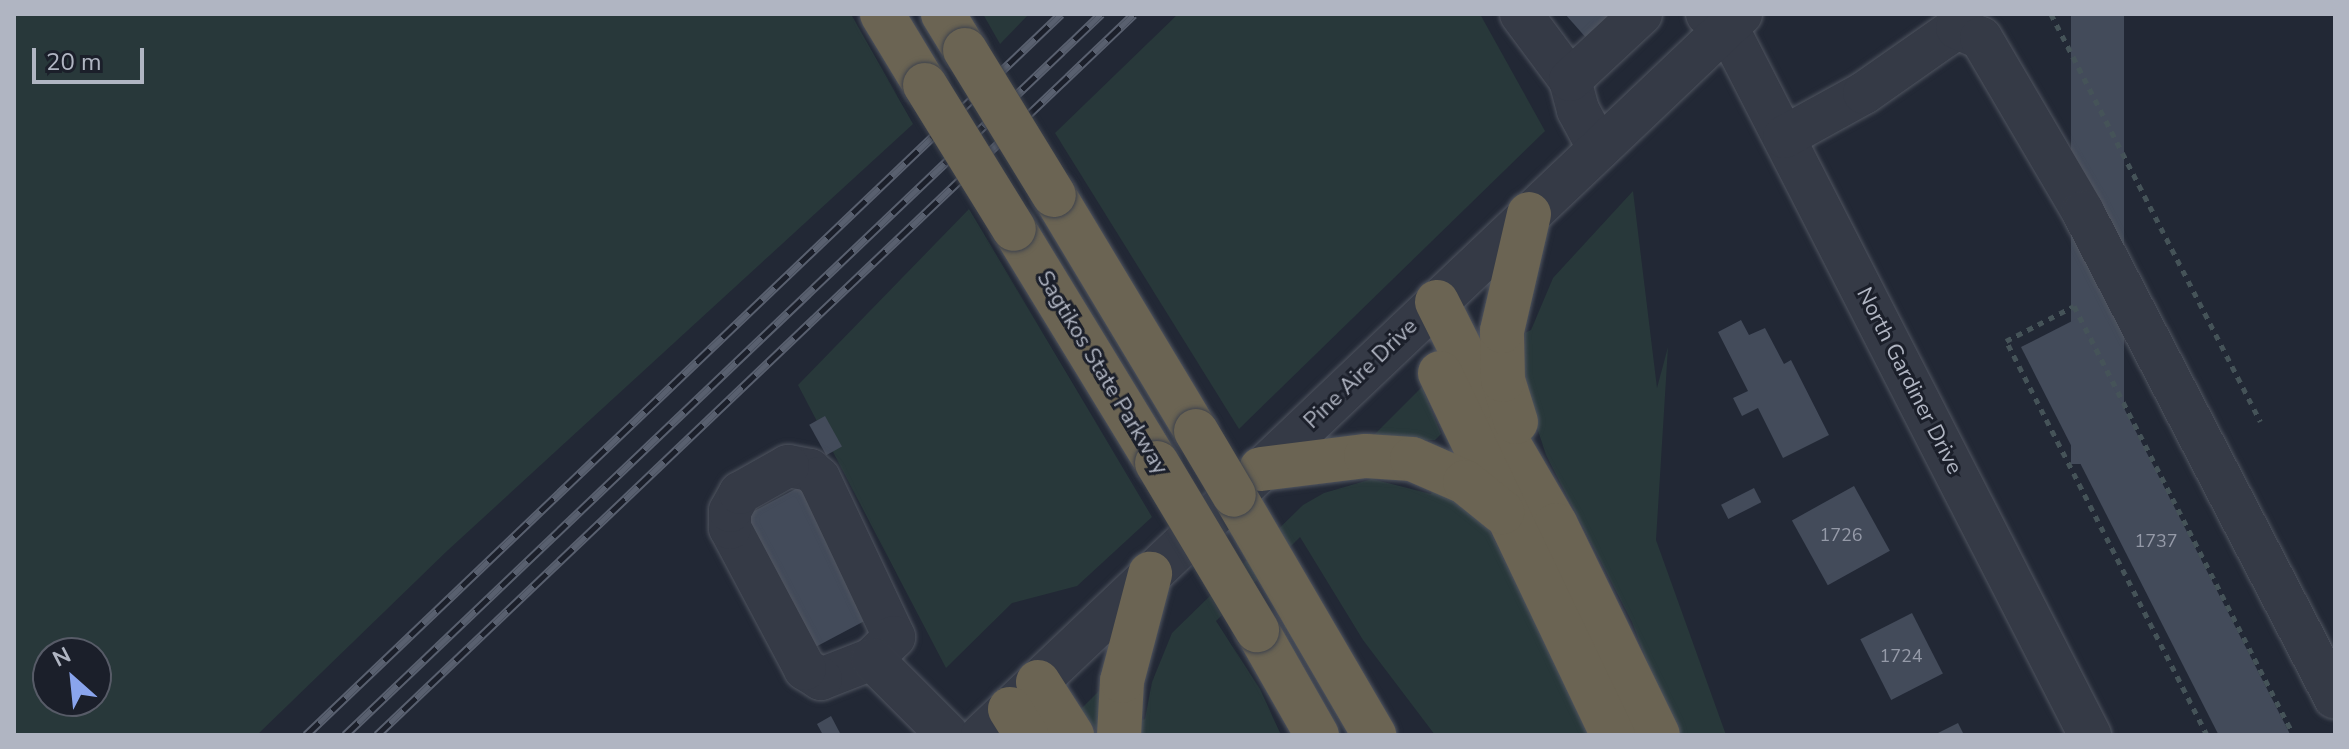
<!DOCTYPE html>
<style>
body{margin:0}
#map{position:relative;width:2349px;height:749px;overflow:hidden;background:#222835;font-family:"Nunito Sans",sans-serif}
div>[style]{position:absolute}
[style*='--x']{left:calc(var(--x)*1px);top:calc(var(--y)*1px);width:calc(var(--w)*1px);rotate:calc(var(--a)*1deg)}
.green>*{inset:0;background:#28383a}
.building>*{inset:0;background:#434b5a;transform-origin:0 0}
.path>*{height:5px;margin-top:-2.5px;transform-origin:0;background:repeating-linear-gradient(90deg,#455358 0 6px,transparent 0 12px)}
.roads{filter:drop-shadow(0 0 2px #505560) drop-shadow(0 0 2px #505560)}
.minor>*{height:42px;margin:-21px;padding:0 21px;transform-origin:21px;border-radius:21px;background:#353a46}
.highway>*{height:44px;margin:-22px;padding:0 22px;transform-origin:22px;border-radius:22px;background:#6b6453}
.rail>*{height:9px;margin-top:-4.5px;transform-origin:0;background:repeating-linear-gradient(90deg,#1b1f2a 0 18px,#59606f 0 36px);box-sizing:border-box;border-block:2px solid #59606f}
.bridges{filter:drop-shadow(0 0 2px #3d424d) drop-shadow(0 0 2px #3d424d)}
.highway-bridge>*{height:44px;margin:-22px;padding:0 22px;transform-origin:22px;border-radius:22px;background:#6b6453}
span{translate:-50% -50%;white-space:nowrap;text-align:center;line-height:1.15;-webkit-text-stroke:6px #1b1f2a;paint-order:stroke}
.number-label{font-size:18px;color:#959aa8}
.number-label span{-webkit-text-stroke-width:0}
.street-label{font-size:22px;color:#b0b5c2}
.frame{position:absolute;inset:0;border:16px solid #b0b5c2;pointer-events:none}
.north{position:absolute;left:32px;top:637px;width:80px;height:80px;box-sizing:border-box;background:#1b1f2a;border:2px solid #575b67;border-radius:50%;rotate:333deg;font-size:22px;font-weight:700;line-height:32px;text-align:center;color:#b0b5c2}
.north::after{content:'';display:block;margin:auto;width:28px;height:36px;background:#8aa5ed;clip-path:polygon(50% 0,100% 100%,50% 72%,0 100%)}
.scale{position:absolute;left:32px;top:48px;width:112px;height:36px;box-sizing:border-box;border:4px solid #b0b5c2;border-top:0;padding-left:10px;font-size:24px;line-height:28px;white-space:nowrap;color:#b0b5c2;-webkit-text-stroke:6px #1b1f2a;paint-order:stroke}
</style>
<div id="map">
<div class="green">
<i style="clip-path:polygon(evenodd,14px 14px,851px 14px,913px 124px,447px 551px,257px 735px,14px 735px,14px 14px,96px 653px,96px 701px,48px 701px,48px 653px,96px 653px)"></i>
<i style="clip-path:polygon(983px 14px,1029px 14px,1000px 44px)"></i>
<i style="clip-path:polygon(1178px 14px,1480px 14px,1545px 131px,1239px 429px,1055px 133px)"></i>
<i style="clip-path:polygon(1633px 191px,1657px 388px,1668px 347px,1656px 540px,1726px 735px,1675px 735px,1632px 622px,1546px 455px,1524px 388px,1525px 333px,1531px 330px,1553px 278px)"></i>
<i style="clip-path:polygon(969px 209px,1152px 517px,1077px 586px,1012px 603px,946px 668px,798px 385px)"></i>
<i style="clip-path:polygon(1422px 387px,1441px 434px,1435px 440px,1369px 440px)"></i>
<i style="clip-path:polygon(1372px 479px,1431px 494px,1436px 485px,1486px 523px,1591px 735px,1435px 735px,1363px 640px,1300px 537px,1216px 621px,1260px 689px,1281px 735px,1139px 735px,1136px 722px,1145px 719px,1152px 682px,1172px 633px,1303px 505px,1324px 493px)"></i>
<i style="clip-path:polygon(1109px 681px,1101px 735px,1080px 710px)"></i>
</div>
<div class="building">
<i style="clip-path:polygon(1565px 14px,1637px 14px,1596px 49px)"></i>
<i style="left:2071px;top:14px;width:53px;height:450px"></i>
<i style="left:2078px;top:318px;width:468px;height:64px;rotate:63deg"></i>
<i style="clip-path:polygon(1741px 320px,1749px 335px,1765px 328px,1784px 364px,1791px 360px,1829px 435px,1783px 458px,1758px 408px,1742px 416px,1733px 398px,1748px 391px,1718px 332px)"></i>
<i style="left:825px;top:416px;width:35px;height:18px;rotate:61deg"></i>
<i style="left:803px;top:485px;width:149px;height:64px;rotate:62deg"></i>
<i style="left:1854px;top:486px;width:74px;height:71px;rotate:61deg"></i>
<i style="left:1754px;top:488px;width:16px;height:37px;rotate:63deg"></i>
<i style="left:1912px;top:613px;width:68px;height:58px;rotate:63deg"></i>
<i style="clip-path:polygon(831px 716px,841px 735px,823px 735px,817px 724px)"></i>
<i style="clip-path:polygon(1958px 723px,1964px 735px,1934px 735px)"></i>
</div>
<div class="path">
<i style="--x:2051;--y:14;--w:458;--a:62.8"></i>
<i style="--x:2207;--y:735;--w:442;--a:-117"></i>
<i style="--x:2006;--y:341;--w:76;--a:-27.2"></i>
<i style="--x:2074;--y:306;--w:482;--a:62.9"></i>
</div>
<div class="roads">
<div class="minor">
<i style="--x:1521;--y:14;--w:82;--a:53.4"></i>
<i style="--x:1570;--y:80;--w:31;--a:75"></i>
<i style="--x:1578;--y:110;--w:44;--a:61.7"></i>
<i style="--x:1707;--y:14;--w:24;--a:33"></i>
<i style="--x:1727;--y:27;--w:796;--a:62.86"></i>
<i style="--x:1570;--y:80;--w:97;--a:-42.9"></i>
<i style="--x:1784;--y:137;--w:91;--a:-28.8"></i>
<i style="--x:1864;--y:93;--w:113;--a:-35"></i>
<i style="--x:1957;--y:28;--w:26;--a:23"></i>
<i style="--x:1981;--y:38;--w:202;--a:59.6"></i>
<i style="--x:2083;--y:212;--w:547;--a:62.59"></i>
<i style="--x:788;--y:466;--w:22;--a:10"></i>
<i style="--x:810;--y:470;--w:12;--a:42"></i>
<i style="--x:819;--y:478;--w:176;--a:64.7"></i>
<i style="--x:894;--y:637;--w:31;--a:135"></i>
<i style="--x:872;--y:659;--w:55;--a:158.6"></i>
<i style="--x:821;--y:679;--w:19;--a:-148"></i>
<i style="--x:805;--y:669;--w:160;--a:-118"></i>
<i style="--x:730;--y:528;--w:17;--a:-90"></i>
<i style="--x:730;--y:511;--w:21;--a:-61"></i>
<i style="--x:740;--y:493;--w:55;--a:-29.4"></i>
<i style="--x:872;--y:659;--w:107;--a:45"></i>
<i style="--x:982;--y:735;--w:1047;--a:-43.53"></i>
</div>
<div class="highway">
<i style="--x:882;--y:14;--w:83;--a:58.8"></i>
<i style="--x:943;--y:14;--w:42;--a:58.6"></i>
<i style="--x:1054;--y:195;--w:275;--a:59"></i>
<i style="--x:1014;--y:229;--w:274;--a:58.6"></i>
<i style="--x:1437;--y:302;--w:148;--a:63.4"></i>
<i style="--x:1503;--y:434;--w:105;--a:59.8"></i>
<i style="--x:1556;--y:525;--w:233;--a:64.1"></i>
<i style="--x:1440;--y:373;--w:401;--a:64.5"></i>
<i style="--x:1516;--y:422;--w:44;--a:-107.2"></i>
<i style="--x:1503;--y:380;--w:49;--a:-91.2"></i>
<i style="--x:1502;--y:331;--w:120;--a:-77"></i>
<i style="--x:1261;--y:469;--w:106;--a:-7.1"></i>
<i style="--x:1366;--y:456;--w:46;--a:3.7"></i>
<i style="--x:1412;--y:459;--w:58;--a:23.5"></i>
<i style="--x:1465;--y:482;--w:48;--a:39"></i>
<i style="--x:1234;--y:495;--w:278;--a:59.7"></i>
<i style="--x:1257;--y:630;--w:121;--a:60.3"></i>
<i style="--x:1038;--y:682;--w:63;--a:57.3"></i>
<i style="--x:1010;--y:709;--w:31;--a:58"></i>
<i style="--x:1119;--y:735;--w:54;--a:-86.8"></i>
<i style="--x:1122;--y:681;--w:111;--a:-75.3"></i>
</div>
</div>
<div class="rail">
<i style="--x:306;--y:735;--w:1044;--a:-43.68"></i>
<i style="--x:345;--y:735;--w:1045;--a:-43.64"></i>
<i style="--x:377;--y:735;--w:1045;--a:-43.6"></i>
</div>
<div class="bridges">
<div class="highway-bridge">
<i style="--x:965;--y:50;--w:170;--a:58.5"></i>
<i style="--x:925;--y:85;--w:169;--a:58.3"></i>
<i style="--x:1196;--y:431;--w:74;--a:59.3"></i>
<i style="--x:1157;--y:463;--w:195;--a:59.1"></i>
</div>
</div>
<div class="number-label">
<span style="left:1841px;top:535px">1726</span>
<span style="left:2156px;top:541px">1737</span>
<span style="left:1901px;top:656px">1724</span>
</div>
<div class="street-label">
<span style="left:1102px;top:373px;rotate:59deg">Sagtikos State Parkway</span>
<span style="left:1361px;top:374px;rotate:-44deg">Pine Aire Drive</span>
<span style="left:1909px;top:381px;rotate:63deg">North Gardiner Drive</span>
</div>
<div class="frame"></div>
<div class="north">N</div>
<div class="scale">20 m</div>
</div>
